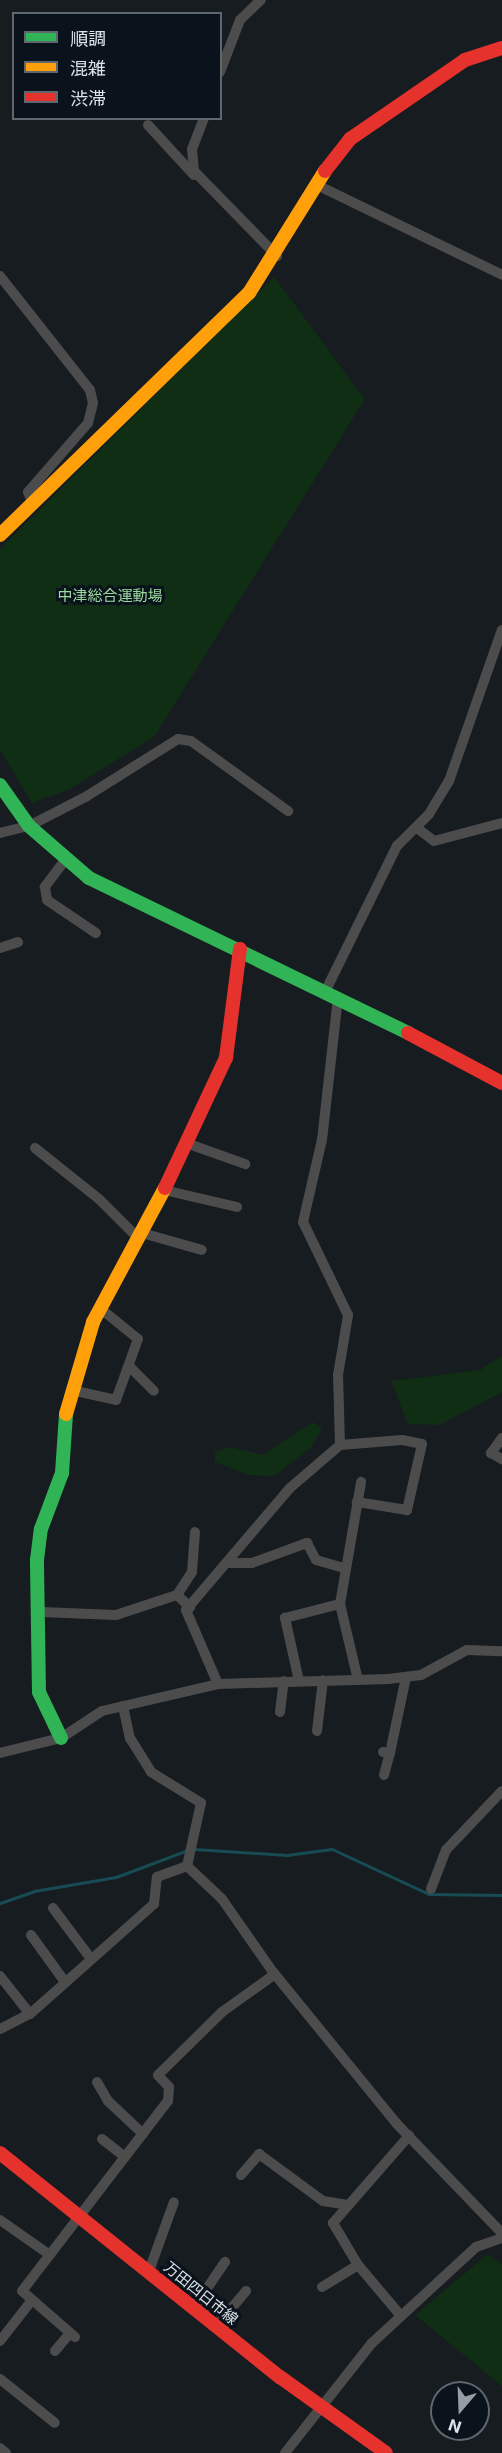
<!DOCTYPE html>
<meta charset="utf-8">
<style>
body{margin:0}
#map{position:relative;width:502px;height:2453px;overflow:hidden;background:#171c21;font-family:Inter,"Noto Sans JP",sans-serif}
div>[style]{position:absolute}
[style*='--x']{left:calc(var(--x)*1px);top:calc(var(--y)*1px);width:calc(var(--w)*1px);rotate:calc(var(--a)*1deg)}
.green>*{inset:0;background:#0f2e13}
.stream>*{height:3px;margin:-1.5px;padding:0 1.5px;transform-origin:1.5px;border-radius:1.5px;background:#184c54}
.street>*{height:10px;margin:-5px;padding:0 5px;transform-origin:5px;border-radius:5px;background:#4d4c4d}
.fast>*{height:14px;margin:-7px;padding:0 7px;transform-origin:7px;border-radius:7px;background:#30b455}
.slow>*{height:14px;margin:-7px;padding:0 7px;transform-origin:7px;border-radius:7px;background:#ff9f0a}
.jam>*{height:14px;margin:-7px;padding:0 7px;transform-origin:7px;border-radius:7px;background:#e5322d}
span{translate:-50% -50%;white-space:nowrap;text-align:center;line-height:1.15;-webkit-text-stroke:6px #0a131c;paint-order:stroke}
.park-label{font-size:15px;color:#9cd99d}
.street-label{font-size:15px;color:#dce3e9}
.legend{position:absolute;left:12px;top:12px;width:210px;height:108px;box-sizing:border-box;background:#0a131c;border:2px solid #5e666e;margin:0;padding:8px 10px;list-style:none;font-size:18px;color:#dce3e9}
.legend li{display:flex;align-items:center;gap:12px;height:30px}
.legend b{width:30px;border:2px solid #5e666e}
.north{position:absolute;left:430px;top:2381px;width:60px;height:60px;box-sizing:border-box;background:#0a131c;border:2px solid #5e666e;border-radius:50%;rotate:199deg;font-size:16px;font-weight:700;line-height:24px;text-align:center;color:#dce3e9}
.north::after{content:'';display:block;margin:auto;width:21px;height:27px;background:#979da3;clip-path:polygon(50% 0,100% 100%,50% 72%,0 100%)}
</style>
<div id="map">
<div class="green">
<i style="clip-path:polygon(274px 277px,365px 399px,154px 737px,70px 789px,32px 803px,0 750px,0 549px)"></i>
<i style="clip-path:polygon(502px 1356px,502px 1392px,440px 1425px,408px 1424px,391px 1381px,480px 1370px)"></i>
<i style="clip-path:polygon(313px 1422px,322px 1428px,312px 1446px,275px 1476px,248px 1475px,215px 1462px,215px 1452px,230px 1447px,263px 1455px)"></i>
<i style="clip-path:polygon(488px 2254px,502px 2265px,502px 2386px,415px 2315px)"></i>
</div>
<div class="stream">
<i style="--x:194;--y:1849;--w:93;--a:3.7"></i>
<i style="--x:287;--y:1855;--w:45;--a:-7.6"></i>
<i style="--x:332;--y:1849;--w:107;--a:24.9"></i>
<i style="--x:429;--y:1894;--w:73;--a:0.8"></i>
<i style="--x:0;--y:1903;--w:36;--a:-19"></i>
<i style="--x:34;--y:1891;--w:83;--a:-9.7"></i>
<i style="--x:116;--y:1877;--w:77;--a:-20.6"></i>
</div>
<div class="street">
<i style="--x:220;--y:72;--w:56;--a:-69"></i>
<i style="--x:240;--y:20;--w:29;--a:-44"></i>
<i style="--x:204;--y:118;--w:33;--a:111"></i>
<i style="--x:192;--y:149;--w:22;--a:85"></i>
<i style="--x:194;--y:171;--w:119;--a:45.7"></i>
<i style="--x:148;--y:125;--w:68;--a:47.4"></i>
<i style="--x:315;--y:184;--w:208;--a:25.9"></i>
<i style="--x:0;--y:276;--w:145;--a:51.7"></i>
<i style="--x:90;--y:390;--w:13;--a:77"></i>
<i style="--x:93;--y:403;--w:21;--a:104"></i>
<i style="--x:88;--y:423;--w:91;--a:131"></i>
<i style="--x:28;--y:492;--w:13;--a:67"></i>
<i style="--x:417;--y:828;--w:21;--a:37"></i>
<i style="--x:434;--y:841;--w:70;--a:-14.8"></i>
<i style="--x:0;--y:833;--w:30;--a:-14"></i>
<i style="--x:29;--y:826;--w:65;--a:-27.3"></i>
<i style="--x:87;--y:796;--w:107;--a:-32.1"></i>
<i style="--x:178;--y:739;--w:13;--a:9"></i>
<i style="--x:191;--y:741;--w:120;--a:35.8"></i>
<i style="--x:65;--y:860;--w:34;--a:127"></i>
<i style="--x:45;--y:887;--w:13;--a:81"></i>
<i style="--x:47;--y:900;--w:59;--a:34"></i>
<i style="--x:0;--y:948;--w:19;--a:-18"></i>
<i style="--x:326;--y:990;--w:161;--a:-63.8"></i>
<i style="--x:397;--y:846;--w:45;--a:-45"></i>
<i style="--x:429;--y:814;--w:39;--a:-59"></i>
<i style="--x:449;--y:781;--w:160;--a:-70.7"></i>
<i style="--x:186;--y:1143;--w:63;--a:19.6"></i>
<i style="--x:35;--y:1148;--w:82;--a:38.6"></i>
<i style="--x:99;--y:1199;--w:57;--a:45"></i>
<i style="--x:164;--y:1190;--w:75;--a:13.1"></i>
<i style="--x:142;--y:1233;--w:62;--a:15.8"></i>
<i style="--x:129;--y:1366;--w:35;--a:45"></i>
<i style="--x:71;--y:1390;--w:46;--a:12.5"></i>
<i style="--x:116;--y:1400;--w:65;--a:-70.2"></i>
<i style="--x:138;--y:1339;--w:49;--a:-140.8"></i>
<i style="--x:502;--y:1438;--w:19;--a:126"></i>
<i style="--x:491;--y:1453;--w:13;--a:29"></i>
<i style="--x:340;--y:1445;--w:62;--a:-4.6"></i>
<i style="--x:402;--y:1440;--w:20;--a:11"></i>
<i style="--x:422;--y:1444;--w:68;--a:102.8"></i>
<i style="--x:407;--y:1510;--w:51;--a:-170.9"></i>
<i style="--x:228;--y:1563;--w:24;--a:0"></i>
<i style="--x:252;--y:1563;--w:59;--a:-20"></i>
<i style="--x:307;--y:1543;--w:19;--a:62"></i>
<i style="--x:316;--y:1560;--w:29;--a:16"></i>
<i style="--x:177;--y:1595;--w:27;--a:-57"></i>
<i style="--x:192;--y:1572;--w:40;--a:-85.7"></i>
<i style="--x:340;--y:1604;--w:124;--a:-80.2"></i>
<i style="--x:41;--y:1612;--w:75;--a:2.3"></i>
<i style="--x:116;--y:1615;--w:64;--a:-18.2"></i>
<i style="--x:177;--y:1595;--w:18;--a:43"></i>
<i style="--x:299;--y:1681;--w:65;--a:-102.5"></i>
<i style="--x:285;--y:1618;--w:57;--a:-14.3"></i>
<i style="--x:340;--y:1604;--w:78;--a:76.7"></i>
<i style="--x:218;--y:1684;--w:81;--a:-113.4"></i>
<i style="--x:186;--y:1610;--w:160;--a:-49.6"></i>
<i style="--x:290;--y:1488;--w:66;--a:-40.7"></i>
<i style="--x:340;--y:1445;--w:70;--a:-91.6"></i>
<i style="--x:338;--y:1375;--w:61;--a:-80.5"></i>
<i style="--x:348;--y:1315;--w:103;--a:-115.8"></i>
<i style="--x:303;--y:1222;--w:84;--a:-77"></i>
<i style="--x:322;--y:1140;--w:144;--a:-83.6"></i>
<i style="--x:123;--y:1706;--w:33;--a:78"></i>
<i style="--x:130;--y:1738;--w:40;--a:58"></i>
<i style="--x:151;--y:1772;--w:59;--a:31.8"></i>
<i style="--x:201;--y:1803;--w:65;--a:102.5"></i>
<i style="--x:280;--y:1712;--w:31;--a:-83"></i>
<i style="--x:317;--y:1731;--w:51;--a:-83.3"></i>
<i style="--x:383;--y:1752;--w:7;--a:8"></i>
<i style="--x:390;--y:1753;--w:78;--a:-78.1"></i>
<i style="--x:0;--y:1753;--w:63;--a:-13.8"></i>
<i style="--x:61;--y:1738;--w:49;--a:-33.4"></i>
<i style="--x:102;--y:1711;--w:119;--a:-13.1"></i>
<i style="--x:218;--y:1684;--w:170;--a:-1.7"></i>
<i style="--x:388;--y:1679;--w:33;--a:-7"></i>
<i style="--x:421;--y:1675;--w:52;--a:-28.5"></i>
<i style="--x:467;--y:1650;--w:35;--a:2"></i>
<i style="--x:384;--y:1775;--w:23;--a:-75"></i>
<i style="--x:187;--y:1866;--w:48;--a:43.3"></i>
<i style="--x:222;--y:1899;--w:89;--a:55.1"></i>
<i style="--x:273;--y:1972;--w:195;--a:50.8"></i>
<i style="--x:396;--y:2123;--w:153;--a:46.1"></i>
<i style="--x:431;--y:1889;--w:42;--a:-69"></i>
<i style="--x:446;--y:1850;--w:81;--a:-46.5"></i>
<i style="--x:53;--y:1908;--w:64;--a:53.3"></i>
<i style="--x:31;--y:1935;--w:58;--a:54.1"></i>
<i style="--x:0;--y:1976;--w:48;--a:51.7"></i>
<i style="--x:0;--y:2029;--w:34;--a:-27"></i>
<i style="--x:30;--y:2014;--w:166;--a:-41.6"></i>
<i style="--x:154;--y:1904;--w:27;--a:-84"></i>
<i style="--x:157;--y:1877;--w:32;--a:-20"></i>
<i style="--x:97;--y:2082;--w:22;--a:60"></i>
<i style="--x:108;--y:2101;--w:48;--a:43.3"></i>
<i style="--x:102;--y:2139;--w:29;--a:38"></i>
<i style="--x:241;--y:2175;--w:28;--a:-49"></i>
<i style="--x:259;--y:2154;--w:79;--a:36.3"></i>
<i style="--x:323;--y:2201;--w:25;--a:9"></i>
<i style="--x:0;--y:2220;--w:61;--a:35"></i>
<i style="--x:149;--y:2271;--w:73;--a:-70.1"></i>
<i style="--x:322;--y:2287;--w:42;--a:-31.4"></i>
<i style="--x:193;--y:2309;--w:57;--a:-55.8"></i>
<i style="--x:401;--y:2316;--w:67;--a:-130.1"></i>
<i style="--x:358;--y:2265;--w:49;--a:-120.8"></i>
<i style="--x:333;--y:2223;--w:116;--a:-48.9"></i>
<i style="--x:216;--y:2327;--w:47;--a:-50.2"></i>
<i style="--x:75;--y:2337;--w:70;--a:-139"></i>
<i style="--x:22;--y:2291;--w:240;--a:-52.5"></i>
<i style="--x:168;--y:2101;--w:14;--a:-86"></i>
<i style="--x:169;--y:2087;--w:16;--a:-133"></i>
<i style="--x:158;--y:2075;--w:90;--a:-44.5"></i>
<i style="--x:222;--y:2012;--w:65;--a:-35.6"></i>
<i style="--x:0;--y:2341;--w:52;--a:-52"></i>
<i style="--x:55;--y:2351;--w:23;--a:-50"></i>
<i style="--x:0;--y:2379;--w:70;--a:38.7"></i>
<i style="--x:0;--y:2448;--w:8;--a:40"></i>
<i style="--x:285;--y:2453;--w:140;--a:-51.7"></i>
<i style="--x:372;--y:2343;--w:142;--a:-42.7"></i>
<i style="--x:476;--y:2247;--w:28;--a:-19"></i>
</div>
<div class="fast">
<i style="--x:0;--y:785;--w:50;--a:54.7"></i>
<i style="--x:29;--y:826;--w:79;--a:40.9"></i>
<i style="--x:89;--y:878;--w:355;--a:25.9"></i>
<i style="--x:61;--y:1738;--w:51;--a:-115.6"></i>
<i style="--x:39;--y:1692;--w:132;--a:-90.9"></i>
<i style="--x:37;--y:1560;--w:31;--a:-83"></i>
<i style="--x:41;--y:1529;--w:60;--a:-69.4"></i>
<i style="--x:62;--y:1473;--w:59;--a:-86.1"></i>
</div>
<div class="slow">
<i style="--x:0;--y:535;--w:347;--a:-44.2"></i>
<i style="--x:249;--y:293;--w:144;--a:-58.1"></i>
<i style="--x:66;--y:1414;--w:96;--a:-73.6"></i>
<i style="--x:93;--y:1322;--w:152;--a:-61.8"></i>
</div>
<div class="jam">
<i style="--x:325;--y:171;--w:41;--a:-52"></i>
<i style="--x:350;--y:139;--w:140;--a:-34.5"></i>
<i style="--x:465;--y:60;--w:39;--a:-18"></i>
<i style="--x:408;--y:1033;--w:106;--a:28"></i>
<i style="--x:165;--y:1188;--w:144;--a:-64.9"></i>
<i style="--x:226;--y:1058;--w:110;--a:-82.7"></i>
<i style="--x:0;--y:2153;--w:359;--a:38.7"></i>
<i style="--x:280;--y:2377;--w:130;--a:35.6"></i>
</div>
<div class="park-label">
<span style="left:110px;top:596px">中津総合運動場</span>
</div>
<div class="street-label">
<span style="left:201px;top:2293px;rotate:39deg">万田四日市線</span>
</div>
<ul class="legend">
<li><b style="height:8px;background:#30b455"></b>順調</li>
<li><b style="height:8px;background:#ff9f0a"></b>混雑</li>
<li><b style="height:8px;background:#e5322d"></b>渋滞</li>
</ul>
<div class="north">N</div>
</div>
